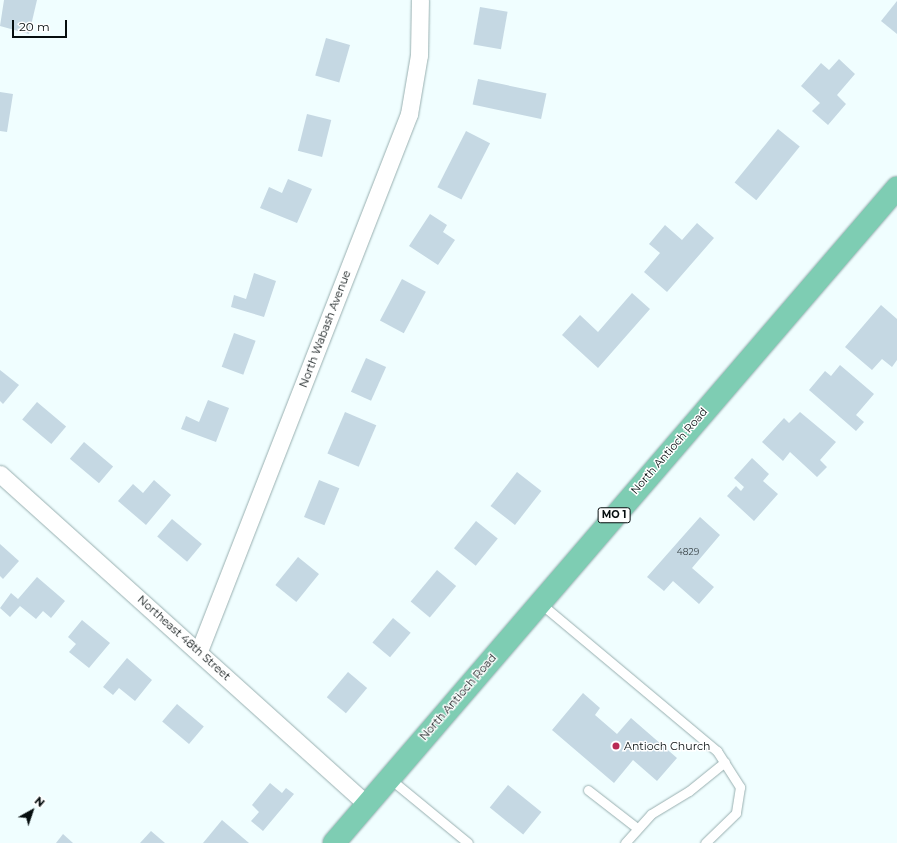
<!DOCTYPE html>
<style>
body{margin:0}
#map{position:relative;width:897px;height:843px;overflow:hidden;background:#f0feff;font-family:Montserrat,sans-serif}
div>[style]{position:absolute}
[style*='--x']{left:calc(var(--x)*1px);top:calc(var(--y)*1px);width:calc(var(--w)*1px);rotate:calc(var(--a)*1deg)}
.building>*{inset:0;background:#c5d8e3;transform-origin:0 0}
.roads{filter:drop-shadow(0 0 1px #98afb0) drop-shadow(0 0 1px #98afb0)}
.lane>*{height:9px;margin:-4.5px;padding:0 4.5px;transform-origin:4.5px;border-radius:4.5px;background:#fff}
.street>*{height:17px;margin:-8.5px;padding:0 8.5px;transform-origin:8.5px;border-radius:8.5px;background:#fff}
.primary>*{height:22px;margin:-11px;padding:0 11px;transform-origin:11px;border-radius:11px;background:#7ecdb3}
.dots>*{width:11px;height:11px;translate:-50% -50%;box-sizing:border-box;border:2px solid #fff;border-radius:50%}
span{translate:-50% -50%;white-space:nowrap;text-align:center;line-height:1.15;-webkit-text-stroke:3px #fff;paint-order:stroke}
.number-label{font-size:9px;color:#364044}
.number-label span{-webkit-text-stroke-width:0}
.shield-label span{padding:1px 3px;background:#fff;border:1px solid;border-radius:3px;-webkit-text-stroke-width:0}
.shield-label{font-size:10px;color:#060e0f;font-weight:700}
.street-label{font-size:11px;color:#060e0f}
.poi-label{font-size:11px;color:#060e0f}
.left{translate:0 -50%;text-align:left}
.north{position:absolute;left:12px;top:791px;width:40px;height:40px;-webkit-text-stroke:3px #fff;paint-order:stroke;rotate:40deg;font-size:11px;font-weight:700;line-height:16px;text-align:center;color:#060e0f}
.north::after{content:'';display:block;margin:auto;width:14px;height:18px;background:#060e0f;clip-path:polygon(50% 0,100% 100%,50% 72%,0 100%)}
.scale{position:absolute;left:12px;top:20px;width:55px;height:18px;box-sizing:border-box;border:2px solid #060e0f;border-top:0;padding-left:5px;font-size:12px;line-height:14px;white-space:nowrap;color:#060e0f;-webkit-text-stroke:3px #fff;paint-order:stroke}
</style>
<div id="map">
<div class="building">
<i style="clip-path:polygon(4px 0,37px 0,29px 34px,0 26px)"></i>
<i style="clip-path:polygon(897px 1px,897px 34px,881px 21px)"></i>
<i style="left:480px;top:7px;width:28px;height:38px;rotate:10deg"></i>
<i style="left:326px;top:38px;width:25px;height:39px;rotate:16deg"></i>
<i style="clip-path:polygon(839px 59px,855px 74px,837px 95px,846px 104px,828px 125px,812px 111px,820px 103px,801px 86px,821px 63px,829px 70px)"></i>
<i style="left:478px;top:79px;width:70px;height:26px;rotate:12deg"></i>
<i style="clip-path:polygon(0 92px,13px 94px,7px 132px,0 131px)"></i>
<i style="left:307px;top:114px;width:25px;height:38px;rotate:14deg"></i>
<i style="left:778px;top:129px;width:28px;height:69px;rotate:39deg"></i>
<i style="left:466px;top:131px;width:27px;height:63px;rotate:27deg"></i>
<i style="clip-path:polygon(288px 179px,312px 189px,297px 223px,260px 208px,269px 187px,282px 193px)"></i>
<i style="clip-path:polygon(430px 214px,447px 225px,443px 232px,455px 240px,438px 265px,409px 246px)"></i>
<i style="clip-path:polygon(697px 223px,714px 238px,667px 292px,644px 272px,660px 253px,649px 244px,665px 225px,682px 240px)"></i>
<i style="clip-path:polygon(254px 273px,276px 281px,264px 317px,231px 307px,234px 295px,246px 299px)"></i>
<i style="left:402px;top:279px;width:27px;height:47px;rotate:28deg"></i>
<i style="clip-path:polygon(632px 293px,650px 309px,598px 368px,562px 335px,580px 315px,598px 332px)"></i>
<i style="clip-path:polygon(881px 305px,897px 319px,897px 360px,892px 367px,882px 359px,872px 370px,845px 347px)"></i>
<i style="left:234px;top:333px;width:23px;height:36px;rotate:20deg"></i>
<i style="left:366px;top:358px;width:22px;height:37px;rotate:24deg"></i>
<i style="clip-path:polygon(840px 365px,874px 394px,856px 415px,864px 422px,856px 431px,809px 390px,825px 371px,831px 376px)"></i>
<i style="clip-path:polygon(0 370px,19px 385px,3px 404px,0 401px)"></i>
<i style="clip-path:polygon(208px 400px,229px 408px,216px 442px,181px 429px,186px 416px,199px 422px)"></i>
<i style="left:37px;top:402px;width:38px;height:23px;rotate:40deg"></i>
<i style="left:345px;top:412px;width:34px;height:45px;rotate:23deg"></i>
<i style="clip-path:polygon(800px 412px,836px 442px,820px 460px,827px 467px,817px 477px,790px 452px,783px 461px,762px 442px,784px 418px,789px 423px)"></i>
<i style="left:84px;top:442px;width:38px;height:22px;rotate:40deg"></i>
<i style="clip-path:polygon(752px 458px,769px 474px,763px 481px,778px 494px,754px 521px,727px 496px,736px 486px,741px 491px,744px 487px,734px 478px)"></i>
<i style="left:517px;top:472px;width:31px;height:43px;rotate:38deg"></i>
<i style="clip-path:polygon(154px 480px,171px 495px,146px 525px,118px 501px,133px 484px,143px 493px)"></i>
<i style="left:319px;top:480px;width:22px;height:40px;rotate:22deg"></i>
<i style="clip-path:polygon(700px 517px,720px 535px,692px 568px,714px 587px,699px 604px,673px 581px,664px 591px,647px 577px)"></i>
<i style="left:172px;top:519px;width:39px;height:23px;rotate:40deg"></i>
<i style="left:476px;top:521px;width:28px;height:35px;rotate:39deg"></i>
<i style="clip-path:polygon(0 544px,19px 561px,3px 579px,0 576px)"></i>
<i style="left:298px;top:557px;width:27px;height:36px;rotate:39deg"></i>
<i style="left:437px;top:570px;width:25px;height:41px;rotate:40deg"></i>
<i style="clip-path:polygon(37px 577px,65px 601px,51px 618px,43px 611px,36px 619px,20px 606px,10px 617px,0 608px,11px 593px,18px 599px)"></i>
<i style="left:393px;top:618px;width:23px;height:32px;rotate:40deg"></i>
<i style="clip-path:polygon(82px 620px,110px 643px,89px 668px,69px 652px,76px 644px,68px 637px)"></i>
<i style="clip-path:polygon(127px 658px,152px 680px,135px 701px,119px 688px,113px 695px,103px 687px)"></i>
<i style="left:348px;top:672px;width:25px;height:33px;rotate:40deg"></i>
<i style="clip-path:polygon(583px 693px,600px 708px,595px 715px,617px 734px,631px 718px,677px 758px,657px 781px,633px 760px,614px 783px,552px 730px)"></i>
<i style="left:177px;top:704px;width:35px;height:23px;rotate:40deg"></i>
<i style="clip-path:polygon(270px 783px,282px 793px,286px 788px,294px 794px,263px 831px,251px 821px,259px 812px,252px 805px)"></i>
<i style="left:508px;top:785px;width:43px;height:29px;rotate:39deg"></i>
<i style="clip-path:polygon(222px 820px,249px 843px,203px 843px)"></i>
<i style="clip-path:polygon(151px 831px,165px 843px,140px 843px)"></i>
<i style="clip-path:polygon(63px 834px,73px 843px,56px 843px)"></i>
</div>
<div class="roads">
<div class="lane">
<i style="--x:540;--y:603;--w:231;--a:39.9"></i>
<i style="--x:717;--y:751;--w:43;--a:57.4"></i>
<i style="--x:740;--y:787;--w:26;--a:99"></i>
<i style="--x:736;--y:813;--w:43;--a:135.9"></i>
<i style="--x:389;--y:778;--w:102;--a:39.4"></i>
<i style="--x:588;--y:790;--w:62;--a:37.8"></i>
<i style="--x:625;--y:843;--w:39;--a:-48"></i>
<i style="--x:651;--y:814;--w:44;--a:-31.2"></i>
<i style="--x:689;--y:791;--w:46;--a:-38.9"></i>
</div>
<div class="street">
<i style="--x:0;--y:474;--w:494;--a:42"></i>
<i style="--x:199;--y:651;--w:577;--a:-68.64"></i>
<i style="--x:409;--y:114;--w:60;--a:-80.4"></i>
<i style="--x:419;--y:55;--w:55;--a:-89"></i>
</div>
<div class="primary">
<i style="--x:334;--y:843;--w:864;--a:-49.32"></i>
</div>
</div>
<div class="dots">
<i style="left:616px;top:746px;background:#b92a54"></i>
</div>
<div class="number-label">
<span style="left:688px;top:552px">4829</span>
</div>
<div class="shield-label">
<span style="left:614px;top:515px">MO 1</span>
</div>
<div class="street-label">
<span style="left:325px;top:329px;rotate:-69deg">North Wabash Avenue</span>
<span style="left:669px;top:451px;rotate:-49deg">North Antioch Road</span>
<span style="left:184px;top:638px;rotate:42deg">Northeast 48th Street</span>
<span style="left:458px;top:697px;rotate:-49deg">North Antioch Road</span>
</div>
<div class="poi-label">
<span class="left" style="left:624px;top:746px">Antioch Church</span>
</div>
<div class="north">N</div>
<div class="scale">20 m</div>
</div>
